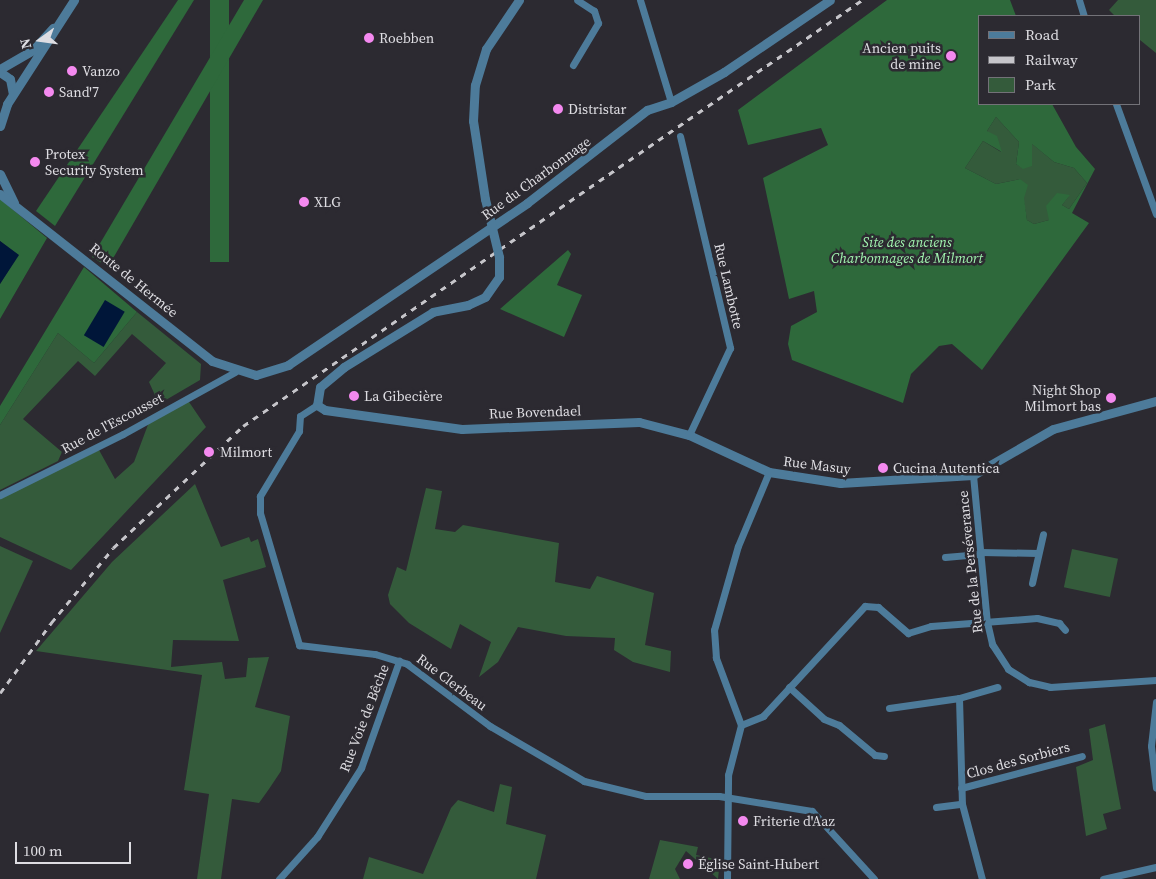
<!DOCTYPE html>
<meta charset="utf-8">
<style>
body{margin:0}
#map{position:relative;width:1156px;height:879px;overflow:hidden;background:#2c2a31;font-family:"Source Serif 4",serif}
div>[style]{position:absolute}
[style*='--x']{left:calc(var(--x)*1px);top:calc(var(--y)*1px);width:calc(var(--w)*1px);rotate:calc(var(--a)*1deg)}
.green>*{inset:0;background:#345b3b;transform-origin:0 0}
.forest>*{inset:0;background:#2e693b;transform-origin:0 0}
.water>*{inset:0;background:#001639;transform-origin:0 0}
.minor>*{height:7px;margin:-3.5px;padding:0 3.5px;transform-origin:3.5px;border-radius:3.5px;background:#4d7b9a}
.tertiary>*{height:9px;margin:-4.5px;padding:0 4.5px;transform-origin:4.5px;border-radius:4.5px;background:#4d7b9a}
.rail>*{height:2.5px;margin-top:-1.25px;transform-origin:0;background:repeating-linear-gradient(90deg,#c6c5ca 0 6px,transparent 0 12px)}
.tertiary-bridge>*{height:9px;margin:-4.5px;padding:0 4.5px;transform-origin:4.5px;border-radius:4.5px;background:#4d7b9a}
.dots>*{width:14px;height:14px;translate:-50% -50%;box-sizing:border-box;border:2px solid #2c2a31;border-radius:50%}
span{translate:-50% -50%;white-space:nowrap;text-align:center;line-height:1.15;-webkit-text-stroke:5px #2c2a31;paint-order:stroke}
.poi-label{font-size:14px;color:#dedde2}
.left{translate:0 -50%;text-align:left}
.right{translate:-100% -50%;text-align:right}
.street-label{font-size:14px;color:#dedde2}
.park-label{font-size:14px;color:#a1f5af;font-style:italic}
.legend{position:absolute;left:978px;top:15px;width:162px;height:90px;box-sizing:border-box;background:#2c2a31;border:1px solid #737278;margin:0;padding:6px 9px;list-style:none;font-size:15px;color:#dedde2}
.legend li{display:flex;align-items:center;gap:10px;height:25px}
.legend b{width:25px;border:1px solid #737278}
.north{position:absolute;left:15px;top:15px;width:50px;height:50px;-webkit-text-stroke:4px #2c2a31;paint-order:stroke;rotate:256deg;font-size:14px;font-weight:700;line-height:20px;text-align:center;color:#dedde2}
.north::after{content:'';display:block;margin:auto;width:18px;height:22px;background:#dedde2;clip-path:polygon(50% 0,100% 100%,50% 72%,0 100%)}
.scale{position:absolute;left:15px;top:842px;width:116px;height:22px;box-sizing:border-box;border:2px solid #dedde2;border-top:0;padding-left:6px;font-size:15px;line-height:18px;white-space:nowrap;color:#dedde2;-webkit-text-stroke:4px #2c2a31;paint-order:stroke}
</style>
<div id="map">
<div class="green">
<i style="clip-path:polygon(1118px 0,1156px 0,1156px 53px,1140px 40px,1140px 16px,1115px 16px,1109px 10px)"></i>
<i style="clip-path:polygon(996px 117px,1019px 142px,1016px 164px,1023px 168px,1031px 143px,1054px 162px,1074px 168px,1087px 183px,1069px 209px,1062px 205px,1070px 195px,1049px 220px,1034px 224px,1027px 220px,1020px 179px,996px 184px,965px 168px,983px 141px,1001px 152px,987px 131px)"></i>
<i style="clip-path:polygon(137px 312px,201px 364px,200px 380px,159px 404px,149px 382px,166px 363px,132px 334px,95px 376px,78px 361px,23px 419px,62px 452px,58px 461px,0 490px,0 425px,58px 333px,94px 363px)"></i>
<i style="clip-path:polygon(187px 399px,206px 427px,71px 570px,0 537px,0 498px,99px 450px,115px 479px,134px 462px,149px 422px)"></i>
<i style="clip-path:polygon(195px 484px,221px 547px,249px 537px,251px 542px,258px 539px,266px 567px,223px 580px,239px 641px,173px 640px,171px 667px,222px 662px,225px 679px,246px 677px,248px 658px,269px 657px,255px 707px,290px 716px,281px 771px,269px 789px,259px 803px,232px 799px,221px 879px,197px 879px,209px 794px,184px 790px,202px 675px,36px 651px,112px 562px)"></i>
<i style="clip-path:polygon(426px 488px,442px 491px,435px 529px,455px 532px,463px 525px,559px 543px,555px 582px,590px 589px,597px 576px,654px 593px,645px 645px,671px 651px,670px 672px,633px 662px,614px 650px,615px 638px,566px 636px,518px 627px,498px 662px,479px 677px,491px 642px,460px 624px,451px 649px,409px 623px,390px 604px,388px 595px,397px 567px,406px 571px)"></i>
<i style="clip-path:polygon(0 546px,33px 561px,0 633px)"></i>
<i style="left:1072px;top:549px;width:47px;height:39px;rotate:12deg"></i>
<i style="clip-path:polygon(1105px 724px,1121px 809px,1103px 814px,1107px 829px,1086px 836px,1076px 767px,1093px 760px,1089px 729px)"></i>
<i style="clip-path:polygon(500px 784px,512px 787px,506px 824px,546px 835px,536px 879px,363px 879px,369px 857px,423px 874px,451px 808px,458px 800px,494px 812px)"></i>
<i style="clip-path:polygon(660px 840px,698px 847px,696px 855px,720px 860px,718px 879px,686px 851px,675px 869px,680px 879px,649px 879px)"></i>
</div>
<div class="forest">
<i style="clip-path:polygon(178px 0,194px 0,55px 226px,36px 211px)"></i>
<i style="left:210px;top:0;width:19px;height:262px"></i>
<i style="clip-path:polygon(244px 0,263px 0,108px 267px,92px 257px)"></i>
<i style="clip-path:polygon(evenodd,887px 0,1010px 0,1016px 16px,980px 16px,980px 104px,1052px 104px,1076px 147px,1095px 169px,1072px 213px,1089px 223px,982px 370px,952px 344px,939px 346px,911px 374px,903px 403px,792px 360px,788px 344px,791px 326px,817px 312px,814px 291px,789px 299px,763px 178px,828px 145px,821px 128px,748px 145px,738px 110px,887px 0,996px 117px,1019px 142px,1016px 164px,1023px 169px,1032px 166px,1032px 144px,1054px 162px,1074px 168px,1087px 183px,1069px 209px,1062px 205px,1070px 195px,1057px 193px,1046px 206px,1049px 220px,1034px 224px,1027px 220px,1024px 198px,1028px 185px,1020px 179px,996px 184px,965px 168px,983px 141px,1002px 152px,997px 136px,987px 131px,996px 117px)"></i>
<i style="clip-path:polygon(0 199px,47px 238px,0 319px,0 284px,18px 255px,0 241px)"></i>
<i style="clip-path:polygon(568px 250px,571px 254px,557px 285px,582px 295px,564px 337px,500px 309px)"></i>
<i style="clip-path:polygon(84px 267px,137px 312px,94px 363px,58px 333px,0 425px,0 406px)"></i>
</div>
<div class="water">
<i style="clip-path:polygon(0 241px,19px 255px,0 284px)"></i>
<i style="left:105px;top:300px;width:23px;height:41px;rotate:31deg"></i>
</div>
<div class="minor">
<i style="--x:640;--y:0;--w:107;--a:73.1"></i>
<i style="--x:1079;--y:0;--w:17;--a:73"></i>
<i style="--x:573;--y:65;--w:49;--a:-59.2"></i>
<i style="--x:598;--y:23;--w:13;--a:-108"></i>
<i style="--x:594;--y:11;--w:20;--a:-147"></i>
<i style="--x:1116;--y:104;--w:117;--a:70"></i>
<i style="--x:680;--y:136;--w:218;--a:76.7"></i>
<i style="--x:730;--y:348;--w:96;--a:115.2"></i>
<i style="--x:317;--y:405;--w:20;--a:147"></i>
<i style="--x:300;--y:416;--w:15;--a:94"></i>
<i style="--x:299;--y:431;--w:76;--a:121"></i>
<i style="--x:260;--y:496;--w:17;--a:90"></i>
<i style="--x:260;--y:513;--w:138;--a:73.5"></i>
<i style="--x:299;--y:645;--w:77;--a:6.8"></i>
<i style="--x:375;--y:654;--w:34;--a:17"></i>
<i style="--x:407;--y:664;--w:104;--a:36.8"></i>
<i style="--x:490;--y:726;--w:109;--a:30.3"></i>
<i style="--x:584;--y:781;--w:64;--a:13.6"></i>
<i style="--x:646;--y:796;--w:73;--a:0"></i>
<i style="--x:719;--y:796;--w:94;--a:9.2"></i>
<i style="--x:812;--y:811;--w:92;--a:47.6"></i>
<i style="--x:973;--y:475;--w:148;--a:84.6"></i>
<i style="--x:987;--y:622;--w:23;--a:77"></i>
<i style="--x:992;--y:644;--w:30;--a:57"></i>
<i style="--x:1008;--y:669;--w:25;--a:32"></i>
<i style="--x:1029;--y:682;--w:22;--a:13"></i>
<i style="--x:1050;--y:687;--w:106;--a:-3.8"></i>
<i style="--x:0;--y:495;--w:137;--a:-26.4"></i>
<i style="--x:123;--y:434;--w:128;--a:-29"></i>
<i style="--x:981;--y:552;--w:57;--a:1"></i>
<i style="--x:945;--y:557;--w:36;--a:-5"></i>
<i style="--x:1032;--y:583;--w:50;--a:-77.3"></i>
<i style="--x:789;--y:687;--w:47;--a:42.4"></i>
<i style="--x:824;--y:719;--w:16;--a:22"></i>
<i style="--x:839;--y:725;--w:47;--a:39.8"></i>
<i style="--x:875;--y:755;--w:9;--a:6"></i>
<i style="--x:959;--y:698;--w:106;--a:88.4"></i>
<i style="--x:962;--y:804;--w:78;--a:75.1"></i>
<i style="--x:1156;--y:702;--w:44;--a:96.5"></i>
<i style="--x:1151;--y:746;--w:42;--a:83.2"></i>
<i style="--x:889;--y:708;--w:71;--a:-8.1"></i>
<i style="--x:959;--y:698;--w:40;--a:-16"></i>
<i style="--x:741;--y:725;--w:24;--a:-22"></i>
<i style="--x:763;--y:716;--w:150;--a:-47.2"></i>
<i style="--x:865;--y:606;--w:13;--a:4"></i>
<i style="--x:878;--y:607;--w:40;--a:41"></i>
<i style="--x:908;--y:633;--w:24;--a:-17"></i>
<i style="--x:931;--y:626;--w:106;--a:-4.3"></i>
<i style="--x:1037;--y:618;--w:23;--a:13"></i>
<i style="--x:1059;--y:623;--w:9;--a:49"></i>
<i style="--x:961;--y:788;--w:125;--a:-14.8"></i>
<i style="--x:936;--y:807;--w:26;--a:-7"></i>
<i style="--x:279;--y:879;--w:57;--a:-47.9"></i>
<i style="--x:317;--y:837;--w:82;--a:-57.5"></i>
<i style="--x:361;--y:768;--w:114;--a:-70.4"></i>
<i style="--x:727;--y:879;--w:104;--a:-89.4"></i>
<i style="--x:728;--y:775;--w:52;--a:-75.4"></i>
<i style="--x:741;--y:725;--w:72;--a:-110.5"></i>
<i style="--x:716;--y:658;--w:28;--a:-94"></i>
<i style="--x:714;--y:630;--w:87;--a:-74.1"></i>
<i style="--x:738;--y:546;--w:80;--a:-67.3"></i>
<i style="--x:1103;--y:879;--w:54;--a:-12.8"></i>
</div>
<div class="tertiary">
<i style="--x:0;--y:69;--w:38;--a:-30"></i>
<i style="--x:33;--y:50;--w:30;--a:-48"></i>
<i style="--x:0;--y:72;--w:12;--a:35"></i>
<i style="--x:10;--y:79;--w:15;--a:79"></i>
<i style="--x:0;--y:126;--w:23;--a:-72"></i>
<i style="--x:7;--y:104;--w:124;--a:-57.2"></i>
<i style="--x:0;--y:174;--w:32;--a:64"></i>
<i style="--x:0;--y:194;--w:270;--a:38.2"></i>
<i style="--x:212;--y:361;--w:46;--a:17.7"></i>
<i style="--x:256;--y:375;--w:34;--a:-17"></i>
<i style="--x:288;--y:365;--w:289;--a:-34.1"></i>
<i style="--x:527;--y:203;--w:152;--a:-37.8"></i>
<i style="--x:647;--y:110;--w:25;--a:-18"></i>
<i style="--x:671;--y:102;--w:61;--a:-29.5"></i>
<i style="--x:724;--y:72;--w:128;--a:-34.2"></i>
<i style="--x:485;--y:199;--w:79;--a:-98.7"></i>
<i style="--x:473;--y:121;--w:36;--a:-87"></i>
<i style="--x:475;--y:85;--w:38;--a:-73"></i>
<i style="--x:486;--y:49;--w:59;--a:-56"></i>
<i style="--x:499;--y:257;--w:20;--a:90"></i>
<i style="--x:499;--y:277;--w:24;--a:125"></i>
<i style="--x:485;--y:297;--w:19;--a:155"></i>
<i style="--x:468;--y:305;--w:36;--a:169"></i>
<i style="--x:433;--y:312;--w:105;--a:148.3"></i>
<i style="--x:344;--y:367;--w:31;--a:140"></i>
<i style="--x:320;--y:387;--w:18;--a:99"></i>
<i style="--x:317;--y:405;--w:9;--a:32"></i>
<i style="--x:325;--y:410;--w:138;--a:7.9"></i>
<i style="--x:462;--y:429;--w:177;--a:-2.3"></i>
<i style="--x:639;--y:422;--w:52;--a:14.6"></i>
<i style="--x:689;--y:435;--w:88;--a:24.8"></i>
<i style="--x:769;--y:472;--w:72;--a:8.8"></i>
<i style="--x:840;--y:483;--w:133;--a:-3.4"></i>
<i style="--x:973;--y:475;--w:92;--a:-29.9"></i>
<i style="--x:1053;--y:429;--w:107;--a:-15.2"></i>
</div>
<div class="rail">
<i style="--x:0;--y:693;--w:87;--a:-53.9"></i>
<i style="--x:51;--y:623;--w:97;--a:-50.4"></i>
<i style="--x:113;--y:548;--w:178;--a:-43.2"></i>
<i style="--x:243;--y:426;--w:751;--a:-34.54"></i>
</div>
<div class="tertiary-bridge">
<i style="--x:485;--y:199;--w:60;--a:76.4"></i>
</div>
<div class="dots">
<i style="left:369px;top:38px;background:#f489ef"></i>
<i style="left:951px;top:56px;background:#f489ef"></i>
<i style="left:72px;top:71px;background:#f489ef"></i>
<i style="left:49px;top:92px;background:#f489ef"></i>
<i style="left:558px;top:109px;background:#f489ef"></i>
<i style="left:35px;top:162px;background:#f489ef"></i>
<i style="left:304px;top:202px;background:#f489ef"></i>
<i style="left:354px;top:396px;background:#f489ef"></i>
<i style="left:1111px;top:398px;background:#f489ef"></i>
<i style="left:209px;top:452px;background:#f489ef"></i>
<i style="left:883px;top:468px;background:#f489ef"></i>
<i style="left:743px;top:821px;background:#f489ef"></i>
<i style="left:688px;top:864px;background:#f489ef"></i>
</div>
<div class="poi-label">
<span class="left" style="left:379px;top:38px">Roebben</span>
<span class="right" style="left:941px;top:56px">Ancien puits<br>de mine</span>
<span class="left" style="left:82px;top:71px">Vanzo</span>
<span class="left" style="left:59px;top:92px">Sand'7</span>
<span class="left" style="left:568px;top:109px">Distristar</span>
<span class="left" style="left:45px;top:162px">Protex<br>Security System</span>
<span class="left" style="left:314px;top:202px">XLG</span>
<span class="right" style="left:1101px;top:398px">Night Shop<br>Milmort bas</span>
<span class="left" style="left:364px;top:396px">La Gibecière</span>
<span class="left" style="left:220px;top:452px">Milmort</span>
<span class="left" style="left:893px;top:468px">Cucina Autentica</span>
<span class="left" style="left:753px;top:821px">Friterie d'Aaz</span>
<span class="left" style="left:698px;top:864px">Église Saint-Hubert</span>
</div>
<div class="street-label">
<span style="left:536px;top:178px;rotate:-36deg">Rue du Charbonnage</span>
<span style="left:134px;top:280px;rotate:39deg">Route de Hermée</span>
<span style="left:729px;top:286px;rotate:77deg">Rue Lambotte</span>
<span style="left:535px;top:412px;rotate:-2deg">Rue Bovendael</span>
<span style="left:112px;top:423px;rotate:-28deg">Rue de l'Escousset</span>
<span style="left:817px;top:465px;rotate:7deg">Rue Masuy</span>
<span style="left:970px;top:562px;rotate:-96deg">Rue de la Perséverance</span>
<span style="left:452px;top:682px;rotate:37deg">Rue Clerbeau</span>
<span style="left:364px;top:718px;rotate:-69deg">Rue Voie de Bêche</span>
<span style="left:1018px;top:760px;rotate:-15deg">Clos des Sorbiers</span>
</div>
<div class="park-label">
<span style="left:907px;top:250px">Site des anciens<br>Charbonnages de Milmort</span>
</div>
<ul class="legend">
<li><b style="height:6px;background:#4d7b9a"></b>Road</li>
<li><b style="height:6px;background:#c6c5ca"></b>Railway</li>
<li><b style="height:14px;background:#345b3b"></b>Park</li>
</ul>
<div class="north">N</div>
<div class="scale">100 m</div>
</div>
